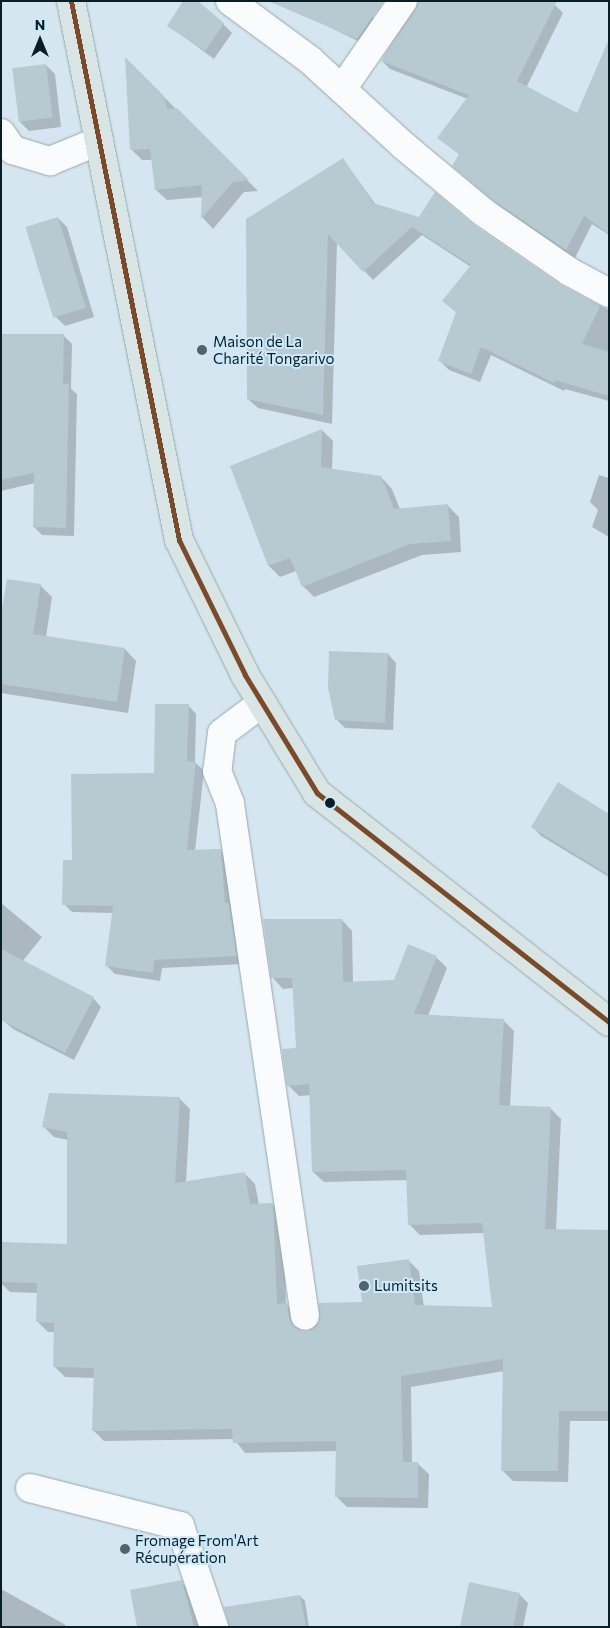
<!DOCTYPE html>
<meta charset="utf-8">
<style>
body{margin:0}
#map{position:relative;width:610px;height:1628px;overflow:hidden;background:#d6e6f0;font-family:Commissioner,sans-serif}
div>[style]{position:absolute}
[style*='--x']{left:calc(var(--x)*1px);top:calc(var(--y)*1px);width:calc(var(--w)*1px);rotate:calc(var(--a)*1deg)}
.shadow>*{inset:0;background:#0003}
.building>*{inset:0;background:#b7cad1;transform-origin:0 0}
.roads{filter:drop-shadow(0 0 1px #97a8b1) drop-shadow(0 0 1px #97a8b1)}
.minor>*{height:28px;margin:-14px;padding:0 14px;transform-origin:14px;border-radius:14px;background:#f9fbfd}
.major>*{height:28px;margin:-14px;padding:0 14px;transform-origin:14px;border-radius:14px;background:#d9e5e4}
.bus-1>*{height:5px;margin:-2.5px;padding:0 2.5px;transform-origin:2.5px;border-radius:2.5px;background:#7a4b2a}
.dots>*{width:14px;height:14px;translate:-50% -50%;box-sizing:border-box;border:2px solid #cbe9fa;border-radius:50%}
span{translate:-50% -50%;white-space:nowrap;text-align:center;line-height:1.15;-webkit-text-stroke:4px #cbe9fa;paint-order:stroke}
.poi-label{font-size:15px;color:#0a1e28}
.left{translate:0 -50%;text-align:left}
.frame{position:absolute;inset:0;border:2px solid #0a1e28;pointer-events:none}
.north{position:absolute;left:15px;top:15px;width:50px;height:50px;-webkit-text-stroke:4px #cbe9fa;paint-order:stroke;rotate:0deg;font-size:14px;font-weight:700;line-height:20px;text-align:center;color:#0a1e28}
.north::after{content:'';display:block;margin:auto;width:18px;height:22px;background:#0a1e28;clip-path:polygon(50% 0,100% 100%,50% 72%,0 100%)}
</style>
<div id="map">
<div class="shadow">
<i style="clip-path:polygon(341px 1px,379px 20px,362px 43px,317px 21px)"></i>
<i style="clip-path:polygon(555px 5px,563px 13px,526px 88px,578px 115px,609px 77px,609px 235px,592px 224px,575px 258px,502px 208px,462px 174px,460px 155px,439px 138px,468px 99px,390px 69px,382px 61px)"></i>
<i style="clip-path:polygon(223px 24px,232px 33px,214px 59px,168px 25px)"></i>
<i style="clip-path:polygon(127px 60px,258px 191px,244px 192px,213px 229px,203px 218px,203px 197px,167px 200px,156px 190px,152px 160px,142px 160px,131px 149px)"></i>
<i style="clip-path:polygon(46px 65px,55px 74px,61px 127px,29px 131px,20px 122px)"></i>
<i style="clip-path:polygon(343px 159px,376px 205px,419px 219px,473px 226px,562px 287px,609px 310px,609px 401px,565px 389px,564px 391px,491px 355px,480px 382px,449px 370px,439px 360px,457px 313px,444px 300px,471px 267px,422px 235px,373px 280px,337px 242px,332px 424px,258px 408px,248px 399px)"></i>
<i style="clip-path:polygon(58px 218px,67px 227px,94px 317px,65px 326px,56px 317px)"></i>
<i style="clip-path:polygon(1px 335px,63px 335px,72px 344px,71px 389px,77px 394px,74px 536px,42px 535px,34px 527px,35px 483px,1px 491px)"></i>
<i style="clip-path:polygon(322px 430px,333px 441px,332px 470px,381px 477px,392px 489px,400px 509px,448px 506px,459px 517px,461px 552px,422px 555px,314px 597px,303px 586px,296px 571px,280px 577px,269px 566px,231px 466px)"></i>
<i style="clip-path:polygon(599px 475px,609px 478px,609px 537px,592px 527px,598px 510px,590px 502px)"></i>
<i style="clip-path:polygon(40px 585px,52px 597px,46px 637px,125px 649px,136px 661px,128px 713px,1px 693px,1px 614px)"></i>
<i style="clip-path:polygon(388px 654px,396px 663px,393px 730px,345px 728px,336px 719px)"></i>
<i style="clip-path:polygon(188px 705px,196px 714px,195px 762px,204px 771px,195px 851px,220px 850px,229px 859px,244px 964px,162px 968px,160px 981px,115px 974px,107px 966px,114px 913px,72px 912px,64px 904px,74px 861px,155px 774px)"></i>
<i style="clip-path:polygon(609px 815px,609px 877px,541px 836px,533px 827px)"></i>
<i style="clip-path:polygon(1px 903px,42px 937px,22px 962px,93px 998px,101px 1007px,74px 1060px,13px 1029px,4px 1021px)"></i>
<i style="clip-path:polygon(342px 920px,352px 931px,353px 983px,395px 981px,436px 957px,447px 968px,428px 1016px,503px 1020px,514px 1031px,510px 1107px,550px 1108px,561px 1119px,556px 1230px,609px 1232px,609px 1421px,570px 1421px,568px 1482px,513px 1481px,502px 1470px,504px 1371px,411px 1387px,412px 1463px,418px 1464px,429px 1474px,428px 1508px,347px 1507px,336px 1496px,337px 1451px,245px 1453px,234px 1439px,104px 1441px,93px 1430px,95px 1378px,65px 1377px,54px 1366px,55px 1332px,48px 1332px,37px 1321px,38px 1293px,10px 1292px,1px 1283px,1px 1244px,68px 1245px,68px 1140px,54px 1137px,43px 1126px,179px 1098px,190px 1109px,186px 1183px,244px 1173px,255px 1184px,259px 1205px,272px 1204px,283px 1215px,286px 1304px,298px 1315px,300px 1331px,308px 1333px,363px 1303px,409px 1261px,419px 1271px,424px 1307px,493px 1308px,484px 1233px,420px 1235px,409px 1224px,408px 1180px,324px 1182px,313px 1172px,311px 1095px,299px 1096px,288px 1085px,297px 1049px,294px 988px,283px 989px,273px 978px)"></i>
<i style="clip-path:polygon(181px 1582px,190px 1591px,199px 1627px,138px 1627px)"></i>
<i style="clip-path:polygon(1px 1589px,64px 1624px,67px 1627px,1px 1627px)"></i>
<i style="clip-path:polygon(519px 1594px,528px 1603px,523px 1627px,461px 1627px)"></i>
<i style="clip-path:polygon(300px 1596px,305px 1601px,309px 1627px,268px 1627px)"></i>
</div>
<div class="building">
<i style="clip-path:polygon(183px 1px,198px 1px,224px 23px,205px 51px,167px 26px)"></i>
<i style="clip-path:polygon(268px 1px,384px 1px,357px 39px)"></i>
<i style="clip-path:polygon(418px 1px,557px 1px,517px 81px,577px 113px,609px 39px,609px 234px,584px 216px,566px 250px,492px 200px,452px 166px,459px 154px,437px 138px,469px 95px,381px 61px)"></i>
<i style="clip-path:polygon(125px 57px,164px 96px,167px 109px,177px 108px,249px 180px,233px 182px,201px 219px,202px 185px,155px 190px,150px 149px,130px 150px)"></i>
<i style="left:46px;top:64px;width:54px;height:34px;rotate:83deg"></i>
<i style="clip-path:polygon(343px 158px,373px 203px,419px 217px,435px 192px,474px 225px,561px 285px,600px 306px,582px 344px,609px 352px,609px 396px,555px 380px,554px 383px,481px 347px,471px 374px,438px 361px,456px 312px,442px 301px,471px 265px,412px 227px,415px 224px,363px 272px,328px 234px,323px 415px,247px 399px,246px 219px)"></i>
<i style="left:58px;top:217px;width:95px;height:34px;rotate:73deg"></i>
<i style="clip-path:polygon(1px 334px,64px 334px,63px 384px,69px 384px,66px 528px,33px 527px,34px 473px,1px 480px)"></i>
<i style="clip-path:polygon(322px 429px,321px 467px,381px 476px,394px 509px,448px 504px,451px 541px,410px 544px,302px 587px,290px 558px,268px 566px,230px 466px)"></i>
<i style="clip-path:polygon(7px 579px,41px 584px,33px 634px,125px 648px,117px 702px,1px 684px,1px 615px)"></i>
<i style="clip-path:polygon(329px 651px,388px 653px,385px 723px,335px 720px,328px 688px)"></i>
<i style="clip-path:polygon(155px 704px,189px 704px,187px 761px,196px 762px,187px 850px,221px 849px,225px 903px,229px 903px,237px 956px,154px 960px,153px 973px,105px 966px,113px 906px,62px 905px,63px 860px,72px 860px,71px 774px,154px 773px)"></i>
<i style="clip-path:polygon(558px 782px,609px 814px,609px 875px,531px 827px)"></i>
<i style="clip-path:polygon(263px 919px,342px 919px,343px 982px,394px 980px,408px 944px,437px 956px,414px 1014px,504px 1019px,499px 1105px,551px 1107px,545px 1229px,609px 1230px,609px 1411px,559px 1411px,558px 1471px,501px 1471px,503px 1359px,401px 1376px,403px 1462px,418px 1462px,418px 1498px,335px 1497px,336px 1441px,233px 1443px,232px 1429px,92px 1431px,94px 1368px,53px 1367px,54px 1323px,36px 1322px,37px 1283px,1px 1282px,1px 1242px,67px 1244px,67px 1132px,42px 1127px,49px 1093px,180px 1097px,175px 1183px,245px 1172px,250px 1204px,273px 1203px,277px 1304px,287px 1303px,290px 1319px,299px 1330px,308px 1331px,319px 1322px,319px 1303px,362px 1302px,357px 1266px,409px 1259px,415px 1305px,492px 1307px,482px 1223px,408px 1225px,406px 1170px,312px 1172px,309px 1084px,287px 1086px,282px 1049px,296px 1048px,292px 978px,271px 978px)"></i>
<i style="clip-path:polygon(1px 949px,94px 997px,65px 1053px,1px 1020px)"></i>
<i style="clip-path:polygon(182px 1580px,194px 1627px,137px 1627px,130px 1590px)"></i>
<i style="clip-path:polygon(469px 1582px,520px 1593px,513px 1627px,460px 1627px)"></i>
<i style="clip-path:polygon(300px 1595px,306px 1627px,229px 1627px,224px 1607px)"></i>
</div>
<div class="roads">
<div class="minor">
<i style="--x:230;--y:1;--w:99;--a:36.4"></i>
<i style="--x:310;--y:60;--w:127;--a:42.5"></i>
<i style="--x:404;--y:146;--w:103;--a:39.9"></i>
<i style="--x:483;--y:212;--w:106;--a:34.6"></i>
<i style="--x:570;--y:272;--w:44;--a:28.3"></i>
<i style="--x:342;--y:89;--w:107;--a:-55.3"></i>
<i style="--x:1;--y:133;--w:21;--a:55"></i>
<i style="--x:13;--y:150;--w:39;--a:17"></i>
<i style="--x:50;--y:161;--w:53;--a:-22.2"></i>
<i style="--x:262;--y:703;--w:50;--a:143.1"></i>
<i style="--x:222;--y:733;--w:38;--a:97"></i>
<i style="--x:217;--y:771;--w:35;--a:68"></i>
<i style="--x:230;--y:804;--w:517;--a:81.67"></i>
<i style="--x:30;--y:1488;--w:155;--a:14.2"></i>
<i style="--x:180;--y:1526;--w:107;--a:71.4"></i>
</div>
<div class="major">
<i style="--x:71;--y:1;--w:550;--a:78.67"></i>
<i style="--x:179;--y:540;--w:150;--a:63.9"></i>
<i style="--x:245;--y:675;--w:138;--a:58.6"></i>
<i style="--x:317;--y:793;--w:371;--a:38.1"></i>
</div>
</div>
<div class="bus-1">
<i style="--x:71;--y:1;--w:550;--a:78.67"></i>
<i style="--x:179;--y:540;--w:150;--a:63.9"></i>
<i style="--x:245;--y:675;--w:138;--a:58.6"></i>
<i style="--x:317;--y:793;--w:371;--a:38.1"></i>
</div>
<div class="dots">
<i style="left:202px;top:350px;background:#51646e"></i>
<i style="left:330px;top:803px;background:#0a1e28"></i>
<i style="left:364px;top:1286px;background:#51646e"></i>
<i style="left:125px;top:1549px;background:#51646e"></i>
</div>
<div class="poi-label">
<span class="left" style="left:213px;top:350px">Maison de La<br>Charité Tongarivo</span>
<span class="left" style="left:374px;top:1286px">Lumitsits</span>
<span class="left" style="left:135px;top:1549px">Fromage From'Art<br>Récupération</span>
</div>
<div class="frame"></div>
<div class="north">N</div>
</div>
